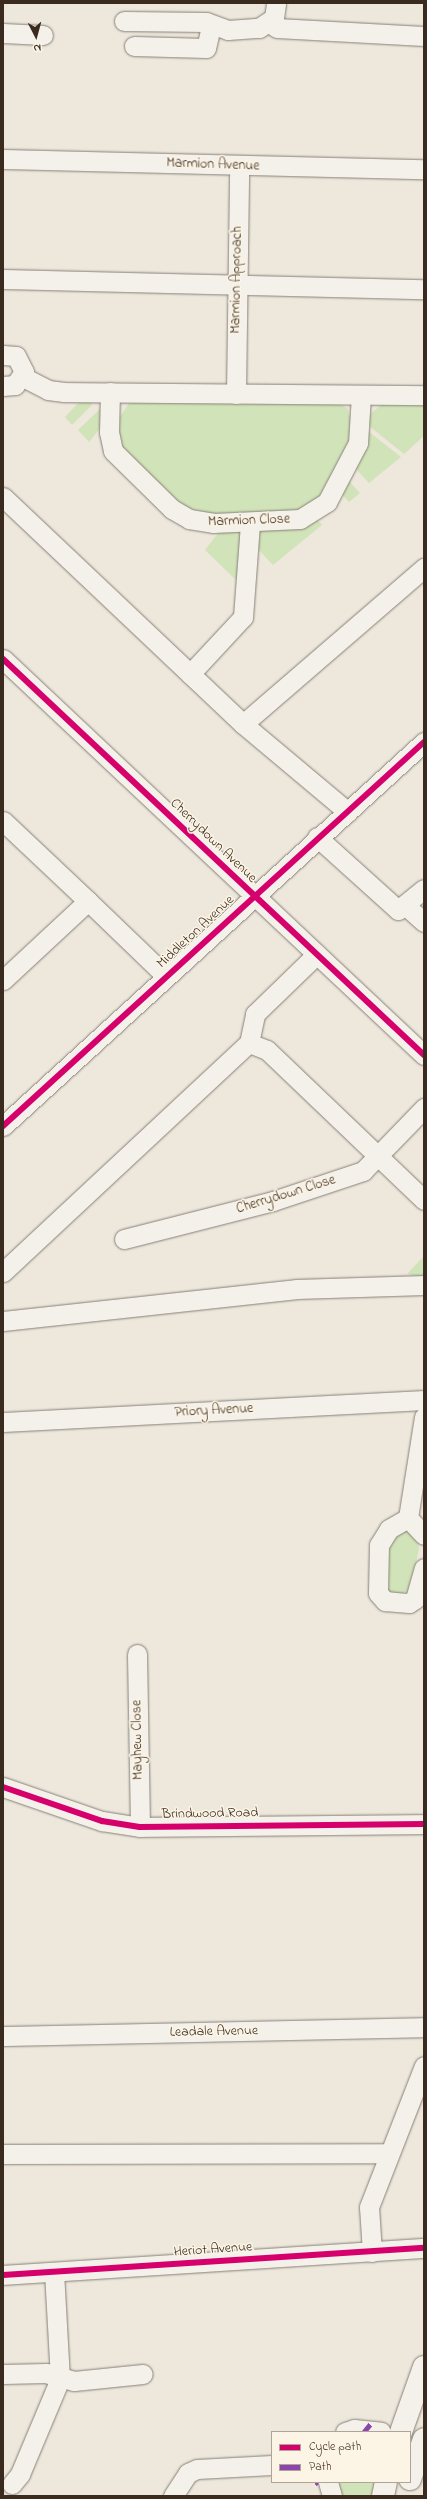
<!DOCTYPE html>
<style>
body{margin:0}
#map{position:relative;width:427px;height:2499px;overflow:hidden;background:#eee7dc;font-family:"Indie Flower",sans-serif}
div>[style]{position:absolute}
[style*='--x']{left:calc(var(--x)*1px);top:calc(var(--y)*1px);width:calc(var(--w)*1px);rotate:calc(var(--a)*1deg)}
.green>*{inset:0;background:#d1e3b8}
.roads{filter:drop-shadow(0 0 1px #878078) drop-shadow(0 0 1px #878078)}
.minor>*{height:19px;margin:-9.5px;padding:0 9.5px;transform-origin:9.5px;border-radius:9.5px;background:#f4f0ea}
.major>*{height:22px;margin:-11px;padding:0 11px;transform-origin:11px;border-radius:11px;background:#f4f0ea}
.quiet>*{height:5px;margin-top:-2.5px;transform-origin:0;background:repeating-linear-gradient(90deg,#8e44ad 0 10px,transparent 0 15px)}
.cycleway>*{height:6px;margin:-3px;padding:0 3px;transform-origin:3px;border-radius:3px;background:#d6006c}
span{translate:-50% -50%;white-space:nowrap;text-align:center;line-height:1.15;-webkit-text-stroke:3px #fcf5e5;paint-order:stroke}
.street-label{font-size:14px;color:#3b2a1e}
.frame{position:absolute;inset:0;border:4px solid #3b2a1e;pointer-events:none}
.legend{position:absolute;left:271px;top:2431px;width:140px;height:52px;box-sizing:border-box;background:#fcf5e5;border:1px solid #afa495;margin:0;padding:5px 7px;list-style:none;font-size:12px;color:#3b2a1e}
.legend li{display:flex;align-items:center;gap:8px;height:20px}
.legend b{width:20px;border:1px solid #afa495}
.north{position:absolute;left:16px;top:16px;width:40px;height:40px;-webkit-text-stroke:3px #fcf5e5;paint-order:stroke;rotate:174deg;font-size:11px;font-weight:700;line-height:16px;text-align:center;color:#3b2a1e}
.north::after{content:'';display:block;margin:auto;width:14px;height:18px;background:#3b2a1e;clip-path:polygon(50% 0,100% 100%,50% 72%,0 100%)}
</style>
<div id="map">
<div class="green">
<i style="clip-path:polygon(82px 399px,92px 402px,91px 406px,72px 425px,65px 417px)"></i>
<i style="clip-path:polygon(335px 401px,348px 409px,353px 433px,317px 501px,301px 510px,222px 516px,187px 508px,174px 502px,120px 447px,117px 421px,130px 402px)"></i>
<i style="clip-path:polygon(385px 402px,424px 402px,424px 436px,404px 454px,369px 426px,371px 413px)"></i>
<i style="clip-path:polygon(100px 409px,101px 427px,89px 442px,78px 430px)"></i>
<i style="clip-path:polygon(368px 431px,401px 457px,369px 483px,355px 468px)"></i>
<i style="clip-path:polygon(347px 479px,360px 493px,349px 502px,340px 493px)"></i>
<i style="clip-path:polygon(316px 518px,322px 525px,273px 565px,253px 544px,255px 530px,282px 530px)"></i>
<i style="clip-path:polygon(246px 529px,238px 582px,205px 550px,219px 532px)"></i>
<i style="clip-path:polygon(424px 1256px,424px 1278px,407px 1274px)"></i>
<i style="clip-path:polygon(405px 1527px,416px 1534px,419px 1548px,411px 1588px,399px 1596px,386px 1590px,386px 1548px,391px 1538px)"></i>
<i style="clip-path:polygon(338px 2482px,377px 2482px,373px 2496px,340px 2496px)"></i>
</div>
<div class="roads">
<div class="minor">
<i style="--x:124;--y:21;--w:82;--a:0.7"></i>
<i style="--x:206;--y:22;--w:23;--a:20"></i>
<i style="--x:228;--y:30;--w:31;--a:-4"></i>
<i style="--x:259;--y:28;--w:18;--a:-34"></i>
<i style="--x:274;--y:18;--w:15;--a:-82"></i>
<i style="--x:269;--y:23;--w:9;--a:32"></i>
<i style="--x:277;--y:28;--w:147;--a:3.1"></i>
<i style="--x:3;--y:33;--w:40;--a:2.9"></i>
<i style="--x:134;--y:46;--w:72;--a:1.6"></i>
<i style="--x:206;--y:48;--w:23;--a:-77"></i>
<i style="--x:3;--y:159;--w:421;--a:1.4"></i>
<i style="--x:3;--y:279;--w:421;--a:1.4"></i>
<i style="--x:3;--y:355;--w:13;--a:4"></i>
<i style="--x:16;--y:356;--w:18;--a:63"></i>
<i style="--x:24;--y:372;--w:16;--a:125"></i>
<i style="--x:15;--y:385;--w:12;--a:175"></i>
<i style="--x:23;--y:377;--w:28;--a:27"></i>
<i style="--x:48;--y:390;--w:16;--a:7"></i>
<i style="--x:64;--y:392;--w:360;--a:0.5"></i>
<i style="--x:110;--y:392;--w:40;--a:91.4"></i>
<i style="--x:109;--y:432;--w:19;--a:78"></i>
<i style="--x:113;--y:451;--w:83;--a:44.5"></i>
<i style="--x:172;--y:509;--w:20;--a:30"></i>
<i style="--x:189;--y:519;--w:24;--a:9"></i>
<i style="--x:213;--y:523;--w:87;--a:-2.6"></i>
<i style="--x:300;--y:519;--w:32;--a:-32"></i>
<i style="--x:327;--y:502;--w:67;--a:-62.3"></i>
<i style="--x:358;--y:443;--w:48;--a:-86.4"></i>
<i style="--x:236;--y:394;--w:228;--a:-89.2"></i>
<i style="--x:3;--y:497;--w:330;--a:43.4"></i>
<i style="--x:243;--y:724;--w:137;--a:40"></i>
<i style="--x:3;--y:659;--w:578;--a:43.25"></i>
<i style="--x:190;--y:674;--w:78;--a:-47.1"></i>
<i style="--x:243;--y:617;--w:94;--a:-85.7"></i>
<i style="--x:243;--y:724;--w:239;--a:-40.8"></i>
<i style="--x:3;--y:821;--w:117;--a:43.3"></i>
<i style="--x:88;--y:901;--w:116;--a:137.1"></i>
<i style="--x:317;--y:837;--w:109;--a:42"></i>
<i style="--x:398;--y:910;--w:33;--a:-39"></i>
<i style="--x:88;--y:901;--w:108;--a:43.9"></i>
<i style="--x:406;--y:906;--w:24;--a:42"></i>
<i style="--x:249;--y:1043;--w:30;--a:-78"></i>
<i style="--x:255;--y:1014;--w:86;--a:-44.1"></i>
<i style="--x:3;--y:1126;--w:570;--a:-42.37"></i>
<i style="--x:124;--y:1239;--w:154;--a:-14.3"></i>
<i style="--x:273;--y:1201;--w:95;--a:-18.4"></i>
<i style="--x:363;--y:1171;--w:88;--a:-45.9"></i>
<i style="--x:3;--y:1272;--w:336;--a:-43"></i>
<i style="--x:249;--y:1043;--w:19;--a:21"></i>
<i style="--x:267;--y:1050;--w:217;--a:43.7"></i>
<i style="--x:3;--y:1321;--w:296;--a:-6.2"></i>
<i style="--x:297;--y:1289;--w:127;--a:-1.8"></i>
<i style="--x:3;--y:1422;--w:422;--a:-3"></i>
<i style="--x:408;--y:1518;--w:22;--a:150"></i>
<i style="--x:389;--y:1529;--w:19;--a:122"></i>
<i style="--x:379;--y:1545;--w:48;--a:91.2"></i>
<i style="--x:378;--y:1593;--w:11;--a:49"></i>
<i style="--x:385;--y:1601;--w:24;--a:5"></i>
<i style="--x:409;--y:1603;--w:7;--a:-34"></i>
<i style="--x:415;--y:1599;--w:32;--a:-74"></i>
<i style="--x:408;--y:1518;--w:102;--a:-81"></i>
<i style="--x:408;--y:1518;--w:23;--a:47"></i>
<i style="--x:137;--y:1654;--w:173;--a:89"></i>
<i style="--x:3;--y:1787;--w:105;--a:19"></i>
<i style="--x:102;--y:1821;--w:38;--a:9"></i>
<i style="--x:140;--y:1827;--w:284;--a:-0.6"></i>
<i style="--x:3;--y:2036;--w:421;--a:-1.2"></i>
<i style="--x:3;--y:2154;--w:385;--a:-0.1"></i>
<i style="--x:372;--y:2252;--w:45;--a:-93.8"></i>
<i style="--x:369;--y:2207;--w:151;--a:-68.7"></i>
<i style="--x:3;--y:2275;--w:422;--a:-3.7"></i>
<i style="--x:3;--y:2374;--w:43;--a:-1.3"></i>
<i style="--x:46;--y:2373;--w:29;--a:16"></i>
<i style="--x:74;--y:2381;--w:69;--a:-5.8"></i>
<i style="--x:345;--y:2432;--w:9;--a:-18"></i>
<i style="--x:354;--y:2429;--w:27;--a:6"></i>
<i style="--x:328;--y:2482;--w:15;--a:74"></i>
<i style="--x:12;--y:2484;--w:13;--a:-51"></i>
<i style="--x:20;--y:2474;--w:103;--a:-67.2"></i>
<i style="--x:60;--y:2379;--w:107;--a:-93.2"></i>
<i style="--x:173;--y:2496;--w:27;--a:-57"></i>
<i style="--x:188;--y:2473;--w:10;--a:-24"></i>
<i style="--x:197;--y:2469;--w:75;--a:-3.1"></i>
</div>
<div class="major">
<i style="--x:401;--y:2432;--w:69;--a:-70.5"></i>
<i style="--x:410;--y:2479;--w:42;--a:-70.7"></i>
<i style="--x:383;--y:2496;--w:14;--a:-78"></i>
</div>
</div>
<div class="quiet">
<i style="--x:364;--y:2432;--w:13;--a:-51"></i>
<i style="--x:315;--y:2483;--w:3;--a:-18"></i>
</div>
<div class="cycleway">
<i style="--x:3;--y:659;--w:578;--a:43.25"></i>
<i style="--x:3;--y:1126;--w:570;--a:-42.37"></i>
<i style="--x:3;--y:1787;--w:105;--a:19"></i>
<i style="--x:102;--y:1821;--w:38;--a:9"></i>
<i style="--x:140;--y:1827;--w:284;--a:-0.6"></i>
<i style="--x:3;--y:2275;--w:422;--a:-3.7"></i>
</div>
<div class="street-label">
<span style="left:213px;top:165px;rotate:2deg">Marmion Avenue</span>
<span style="left:237px;top:280px;rotate:-89deg">Marmion Approach</span>
<span style="left:249px;top:521px;rotate:-2deg">Marmion Close</span>
<span style="left:213px;top:841px;rotate:44deg">Cherrydown Avenue</span>
<span style="left:196px;top:932px;rotate:-43deg">Middleton Avenue</span>
<span style="left:286px;top:1195px;rotate:-17deg">Cherrydown Close</span>
<span style="left:214px;top:1411px;rotate:-3deg">Priory Avenue</span>
<span style="left:138px;top:1740px;rotate:-91deg">Mayhew Close</span>
<span style="left:210px;top:1814px;rotate:-1deg">Brindwood Road</span>
<span style="left:214px;top:2032px;rotate:-1deg">Leadale Avenue</span>
<span style="left:213px;top:2250px;rotate:-4deg">Heriot Avenue</span>
</div>
<div class="frame"></div>
<ul class="legend">
<li><b style="height:5px;background:#d6006c"></b>Cycle path</li>
<li><b style="height:5px;background:#8e44ad"></b>Path</li>
</ul>
<div class="north">N</div>
</div>
